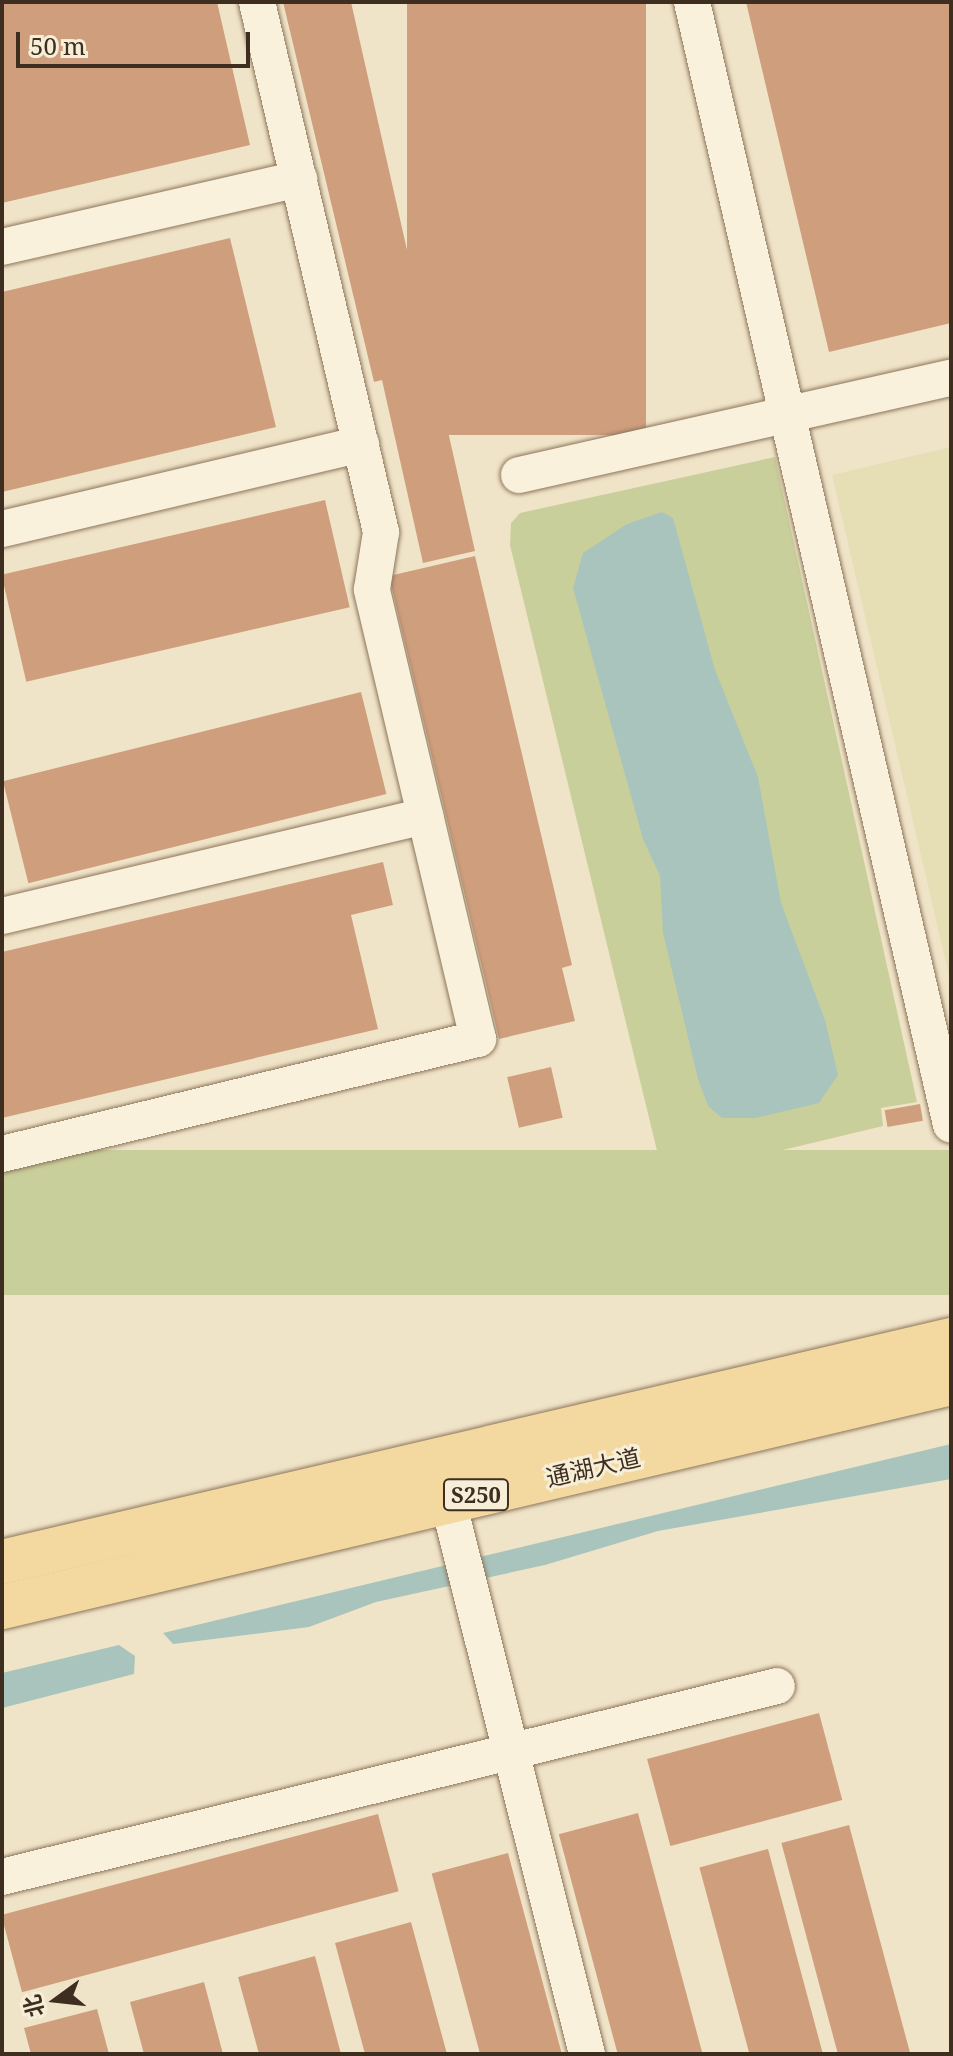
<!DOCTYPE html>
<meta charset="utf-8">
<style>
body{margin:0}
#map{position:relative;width:953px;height:2056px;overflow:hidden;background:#f0e4c8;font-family:"Noto Serif","Noto Sans SC",serif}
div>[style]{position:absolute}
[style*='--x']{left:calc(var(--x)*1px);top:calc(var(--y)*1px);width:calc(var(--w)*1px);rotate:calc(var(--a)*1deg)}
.farmland>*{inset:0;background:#e6deb5}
.green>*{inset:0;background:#c9cf9b;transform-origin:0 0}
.water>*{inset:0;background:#a9c4bc}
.building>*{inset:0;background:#cf9f7d;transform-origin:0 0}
.roads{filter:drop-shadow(0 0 2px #8d765c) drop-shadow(0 0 2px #8d765c)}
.minor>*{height:36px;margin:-18px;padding:0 18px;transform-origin:18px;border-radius:18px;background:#faf1dc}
.major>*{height:44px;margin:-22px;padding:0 22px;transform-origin:22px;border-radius:22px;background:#f3d9a0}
span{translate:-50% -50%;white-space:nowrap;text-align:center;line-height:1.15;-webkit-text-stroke:6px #f7eed8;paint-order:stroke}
.shield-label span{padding:2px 6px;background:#f7eed8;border:2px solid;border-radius:6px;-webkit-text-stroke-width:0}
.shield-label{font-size:22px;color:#3d2e20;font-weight:700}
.street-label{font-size:24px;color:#3d2e20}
.frame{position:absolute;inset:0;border:4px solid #3d2e20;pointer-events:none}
.north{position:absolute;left:16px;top:1960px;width:80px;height:80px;-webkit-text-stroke:6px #f7eed8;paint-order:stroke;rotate:255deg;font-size:22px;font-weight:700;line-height:32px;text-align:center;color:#3d2e20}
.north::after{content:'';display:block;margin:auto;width:28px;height:36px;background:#3d2e20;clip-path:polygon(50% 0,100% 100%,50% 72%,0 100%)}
.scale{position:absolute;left:16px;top:32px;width:234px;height:36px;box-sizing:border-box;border:4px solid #3d2e20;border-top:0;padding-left:10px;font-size:24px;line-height:28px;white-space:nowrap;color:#3d2e20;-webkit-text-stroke:6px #f7eed8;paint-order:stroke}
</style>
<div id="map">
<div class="farmland">
<i style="clip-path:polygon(951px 447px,951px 984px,832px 475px)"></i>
</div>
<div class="green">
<i style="clip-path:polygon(775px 457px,917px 1102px,881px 1108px,883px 1126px,678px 1175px,660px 1163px,510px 545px,511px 523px,520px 513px)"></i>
<i style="left:951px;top:1150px;width:145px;height:970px;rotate:90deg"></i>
</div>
<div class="water">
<i style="clip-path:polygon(662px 512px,673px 518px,715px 670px,758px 777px,781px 903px,825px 1020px,838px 1075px,819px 1103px,756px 1118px,722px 1118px,708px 1106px,698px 1079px,663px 933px,660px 876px,643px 839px,573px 588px,583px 553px,627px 524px)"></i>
<i style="clip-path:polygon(951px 1444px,951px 1479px,658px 1531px,545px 1565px,376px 1602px,309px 1627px,173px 1644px,163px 1633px)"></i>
<i style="clip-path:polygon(119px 1645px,135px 1656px,134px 1674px,2px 1708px,2px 1673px)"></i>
</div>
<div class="building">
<i style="clip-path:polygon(2px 2px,217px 2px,250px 145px,2px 203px)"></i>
<i style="clip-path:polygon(283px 2px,351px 2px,475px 551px,423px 563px,382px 380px,374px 382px)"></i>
<i style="left:407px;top:2px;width:239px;height:433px"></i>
<i style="clip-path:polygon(746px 2px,951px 2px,951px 323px,829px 352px)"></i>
<i style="clip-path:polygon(230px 238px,276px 427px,2px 492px,2px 292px)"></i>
<i style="left:325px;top:500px;width:110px;height:332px;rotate:77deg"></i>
<i style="clip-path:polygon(475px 556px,572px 965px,562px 968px,575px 1021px,499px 1039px,389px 576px)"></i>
<i style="left:361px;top:692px;width:105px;height:369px;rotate:76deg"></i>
<i style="clip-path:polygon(383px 862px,393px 905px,351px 915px,378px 1029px,2px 1118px,2px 952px)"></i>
<i style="left:551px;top:1067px;width:52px;height:45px;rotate:77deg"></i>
<i style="left:920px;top:1104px;width:17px;height:36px;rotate:80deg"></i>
<i style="left:819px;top:1713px;width:90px;height:178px;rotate:75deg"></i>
<i style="left:638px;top:1813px;width:250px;height:82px;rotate:75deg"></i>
<i style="left:378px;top:1814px;width:80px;height:390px;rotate:75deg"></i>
<i style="left:849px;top:1825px;width:237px;height:70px;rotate:75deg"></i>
<i style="left:768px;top:1849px;width:212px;height:71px;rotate:75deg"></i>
<i style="left:508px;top:1853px;width:208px;height:79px;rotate:75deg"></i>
<i style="clip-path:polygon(411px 1922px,447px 2054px,365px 2054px,335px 1943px)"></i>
<i style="clip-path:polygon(315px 1956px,341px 2054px,259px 2054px,238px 1977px)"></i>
<i style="clip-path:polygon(204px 1982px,223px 2054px,144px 2054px,130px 2002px)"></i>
<i style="clip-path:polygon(97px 2009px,109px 2054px,31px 2054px,24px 2028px)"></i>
</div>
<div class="roads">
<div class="minor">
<i style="--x:692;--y:2;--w:1152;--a:77.01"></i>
<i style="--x:2;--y:247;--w:305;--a:-12.9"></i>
<i style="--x:519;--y:475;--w:443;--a:-12.7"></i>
<i style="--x:2;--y:529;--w:369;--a:-13.3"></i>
<i style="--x:2;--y:916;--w:435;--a:-13.3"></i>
<i style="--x:2;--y:1154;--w:490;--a:-13.6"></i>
<i style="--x:478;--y:1039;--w:462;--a:-103.3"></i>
<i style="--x:372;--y:589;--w:58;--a:-81"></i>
<i style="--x:381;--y:532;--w:544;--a:-103.17"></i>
<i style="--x:448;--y:1501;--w:570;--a:75.89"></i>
<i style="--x:2;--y:1877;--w:798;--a:-13.84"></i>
</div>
<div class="major">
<i style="--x:2;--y:1562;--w:975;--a:-13.17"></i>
<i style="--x:2;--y:1607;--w:975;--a:-13.28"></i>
</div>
</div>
<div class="shield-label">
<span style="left:476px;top:1495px">S250</span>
</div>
<div class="street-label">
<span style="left:593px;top:1467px;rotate:-13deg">通湖大道</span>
</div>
<div class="frame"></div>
<div class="north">北</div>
<div class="scale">50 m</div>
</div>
